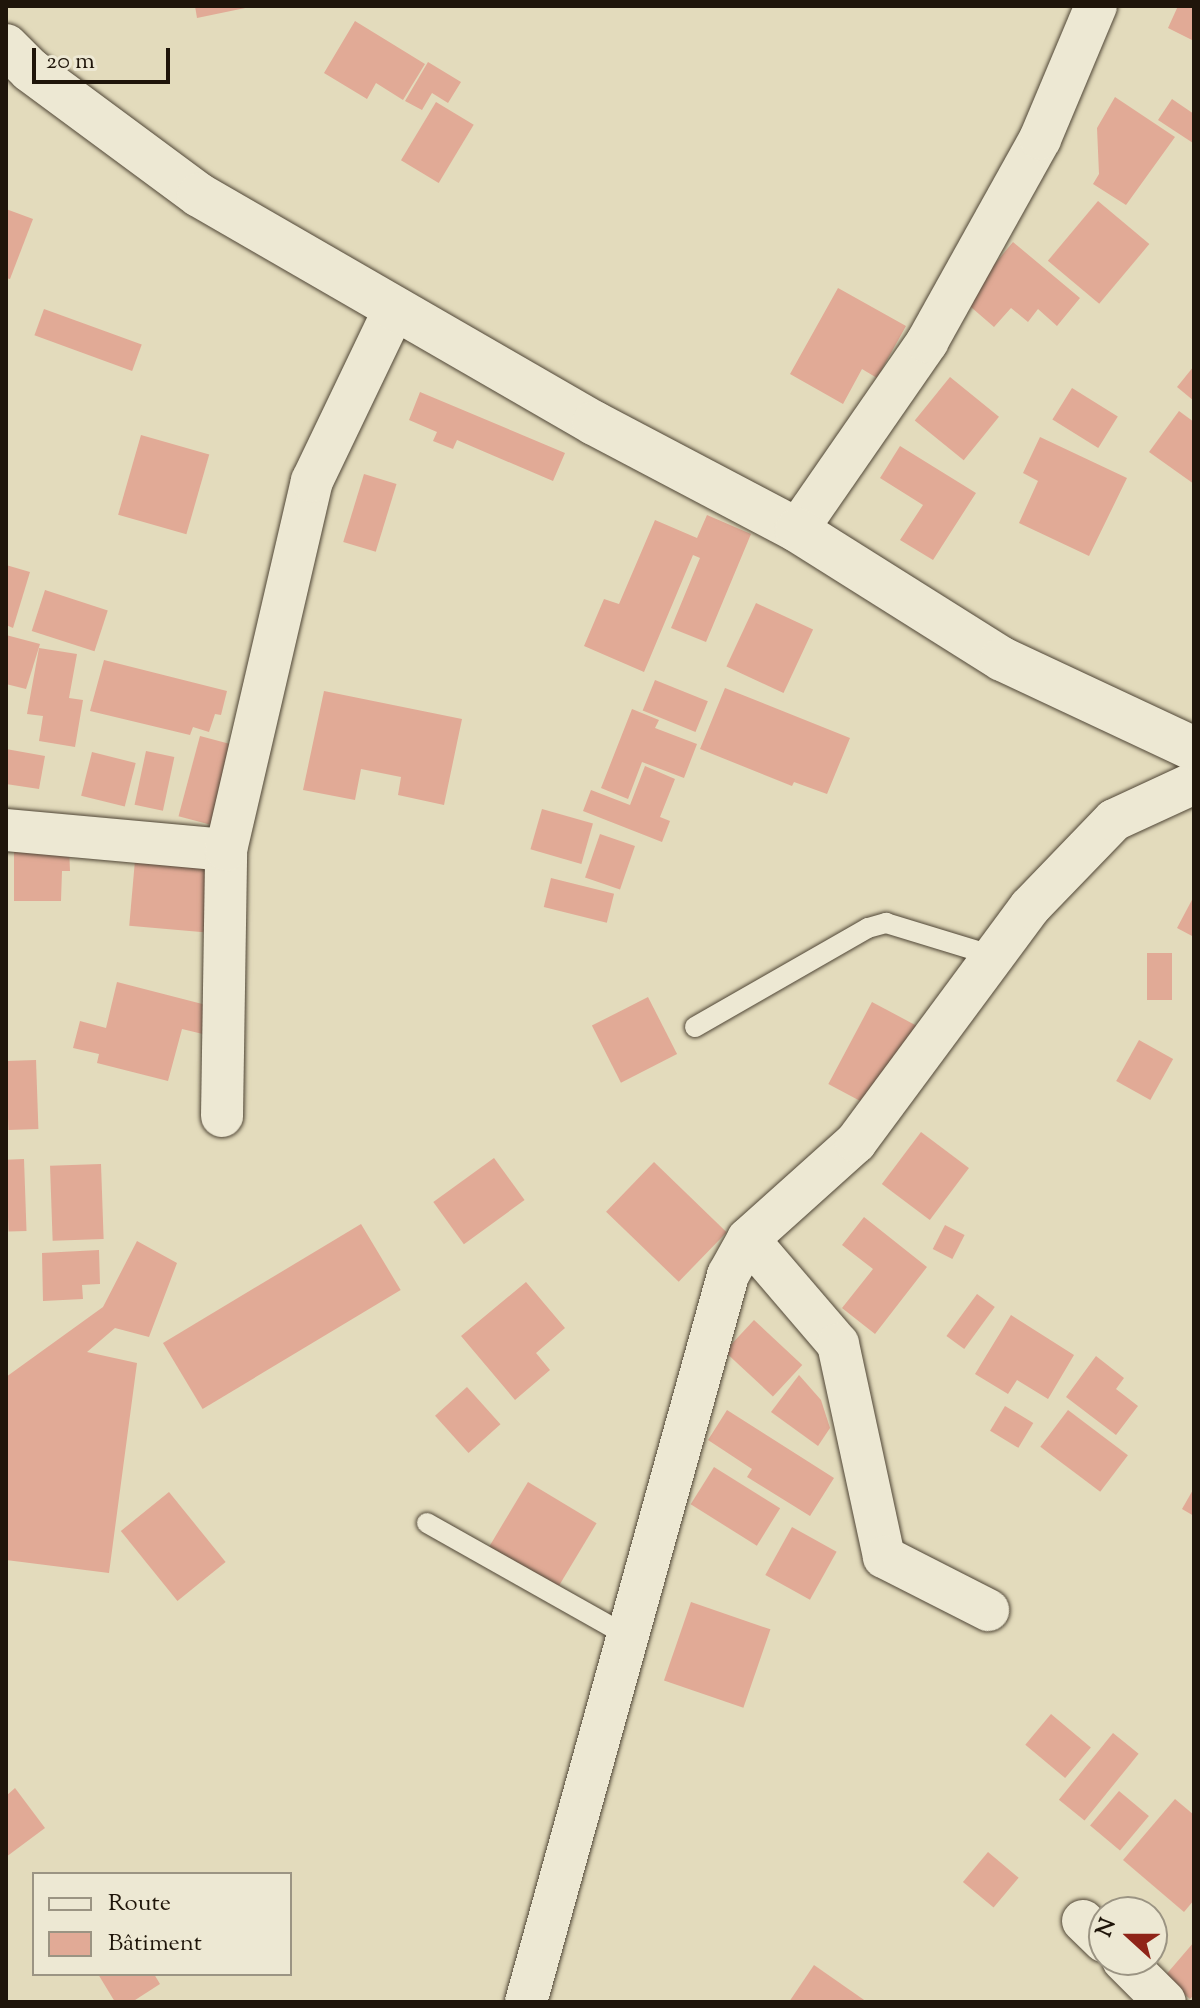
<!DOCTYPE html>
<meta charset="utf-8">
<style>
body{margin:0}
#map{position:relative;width:1200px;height:2008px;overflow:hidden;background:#e3dbbc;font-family:"Sorts Mill Goudy",serif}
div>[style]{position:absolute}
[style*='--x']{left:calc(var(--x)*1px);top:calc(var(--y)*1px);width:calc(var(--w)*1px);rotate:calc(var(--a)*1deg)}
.building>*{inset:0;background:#e1aa96;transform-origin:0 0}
.roads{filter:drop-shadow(0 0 2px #504636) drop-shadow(0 0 2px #504636)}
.service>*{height:20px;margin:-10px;padding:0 10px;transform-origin:10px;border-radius:10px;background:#ede8d3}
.minor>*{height:42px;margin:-21px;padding:0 21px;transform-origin:21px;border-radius:21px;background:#ede8d3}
.tertiary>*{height:44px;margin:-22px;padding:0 22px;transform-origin:22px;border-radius:22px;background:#ede8d3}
span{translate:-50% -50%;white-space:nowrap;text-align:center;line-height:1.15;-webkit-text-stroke:6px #ede8d3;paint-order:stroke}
.frame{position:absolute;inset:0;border:8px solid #1f150a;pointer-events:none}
.legend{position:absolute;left:32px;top:1872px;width:260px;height:104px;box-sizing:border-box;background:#ede8d3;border:2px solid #9b9483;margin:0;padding:10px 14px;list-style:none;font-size:24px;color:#1f150a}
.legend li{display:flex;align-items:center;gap:16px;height:40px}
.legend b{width:40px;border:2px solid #9b9483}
.north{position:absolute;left:1088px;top:1896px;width:80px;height:80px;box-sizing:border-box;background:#ede8d3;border:2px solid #9b9483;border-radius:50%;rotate:291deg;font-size:22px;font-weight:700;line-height:32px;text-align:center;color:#1f150a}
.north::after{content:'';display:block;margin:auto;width:28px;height:36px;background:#8f2418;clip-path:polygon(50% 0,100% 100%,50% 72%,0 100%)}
.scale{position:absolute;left:32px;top:48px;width:138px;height:36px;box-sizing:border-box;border:4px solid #1f150a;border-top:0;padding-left:10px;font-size:24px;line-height:28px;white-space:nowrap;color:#1f150a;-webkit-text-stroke:6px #ede8d3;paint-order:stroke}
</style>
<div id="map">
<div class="building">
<i style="clip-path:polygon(195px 6px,250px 6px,250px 7px,197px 18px)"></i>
<i style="clip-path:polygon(1178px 6px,1194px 6px,1194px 41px,1168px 28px)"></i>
<i style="clip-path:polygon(355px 21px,425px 64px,403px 100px,376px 83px,367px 99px,324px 73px)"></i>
<i style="clip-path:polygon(428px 62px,461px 82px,448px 103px,432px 93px,422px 110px,405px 101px)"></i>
<i style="clip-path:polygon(1115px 97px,1175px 137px,1126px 205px,1093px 184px,1099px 174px,1097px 128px)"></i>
<i style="clip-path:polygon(1172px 99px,1194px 114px,1193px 143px,1158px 120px)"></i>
<i style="left:436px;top:102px;width:44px;height:68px;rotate:31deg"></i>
<i style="left:1098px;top:201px;width:67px;height:78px;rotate:40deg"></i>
<i style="clip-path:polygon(6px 209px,33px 219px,10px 279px,6px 278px)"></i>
<i style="clip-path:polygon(1013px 242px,1080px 298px,1057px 326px,1038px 309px,1028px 322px,1011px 308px,994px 327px,964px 301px)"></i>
<i style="clip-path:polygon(838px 288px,906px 326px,877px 378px,862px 369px,843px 404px,790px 374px)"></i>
<i style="left:44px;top:309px;width:104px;height:28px;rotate:20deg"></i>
<i style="clip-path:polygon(1194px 366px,1194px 401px,1177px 387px)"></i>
<i style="left:950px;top:377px;width:63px;height:56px;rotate:39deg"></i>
<i style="left:1072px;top:388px;width:54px;height:37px;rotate:32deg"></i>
<i style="clip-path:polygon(420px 392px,565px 453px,553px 481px,457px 440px,453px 449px,433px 441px,437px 432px,409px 420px)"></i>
<i style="clip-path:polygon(1179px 411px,1194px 422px,1194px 484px,1149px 452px)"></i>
<i style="left:141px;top:435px;width:71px;height:83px;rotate:16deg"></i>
<i style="clip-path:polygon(1040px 437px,1127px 478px,1089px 556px,1019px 523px,1038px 481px,1023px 473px)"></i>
<i style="clip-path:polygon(900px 446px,976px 493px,933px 560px,900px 540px,923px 505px,880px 478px)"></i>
<i style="left:364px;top:474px;width:34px;height:71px;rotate:17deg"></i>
<i style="clip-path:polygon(707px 515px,751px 534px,706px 642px,671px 628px,700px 558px,693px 555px,644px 672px,584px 646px,604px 599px,619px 604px,655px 520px,697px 538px)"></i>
<i style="clip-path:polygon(6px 565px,30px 572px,13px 628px,6px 625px)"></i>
<i style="left:45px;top:590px;width:66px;height:43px;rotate:18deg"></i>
<i style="left:756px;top:603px;width:63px;height:70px;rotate:25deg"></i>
<i style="clip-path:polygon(6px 635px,40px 644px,26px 689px,6px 684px)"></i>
<i style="clip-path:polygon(39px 648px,77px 654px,69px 698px,83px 700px,75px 747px,39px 741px,43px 716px,27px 714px)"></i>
<i style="clip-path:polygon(104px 660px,227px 691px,221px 715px,215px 714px,209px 732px,193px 727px,190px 735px,90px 711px)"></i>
<i style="left:655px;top:680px;width:57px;height:33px;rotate:22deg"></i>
<i style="clip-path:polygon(725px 688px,850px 738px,827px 794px,794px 782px,792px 786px,700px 749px)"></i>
<i style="clip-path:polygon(324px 691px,462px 719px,444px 805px,398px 795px,401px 777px,361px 769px,355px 800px,303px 790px)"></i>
<i style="clip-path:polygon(632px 709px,659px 720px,655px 728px,697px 744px,684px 778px,642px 762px,628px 799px,601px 788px)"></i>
<i style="left:200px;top:736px;width:39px;height:83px;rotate:15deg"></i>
<i style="clip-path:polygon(6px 749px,45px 756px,39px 789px,6px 784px)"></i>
<i style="left:146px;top:751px;width:29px;height:55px;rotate:12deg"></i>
<i style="left:92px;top:752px;width:45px;height:45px;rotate:14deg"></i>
<i style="clip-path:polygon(645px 766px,675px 779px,660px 817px,670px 821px,662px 842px,583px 811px,591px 790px,630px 805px)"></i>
<i style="left:542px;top:809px;width:53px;height:42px;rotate:16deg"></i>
<i style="left:600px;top:834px;width:37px;height:46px;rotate:19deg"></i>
<i style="clip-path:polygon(69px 846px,70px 871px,62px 871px,61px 901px,14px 901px,14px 847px)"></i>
<i style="left:135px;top:860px;width:75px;height:66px;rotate:5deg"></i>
<i style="left:551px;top:878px;width:65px;height:30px;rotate:14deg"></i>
<i style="clip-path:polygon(1194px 896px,1194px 937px,1177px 928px)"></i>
<i style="left:1147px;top:953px;width:25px;height:47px"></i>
<i style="clip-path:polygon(117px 982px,214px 1007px,207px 1035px,182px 1029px,168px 1081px,97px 1063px,99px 1054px,73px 1048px,80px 1021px,106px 1028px)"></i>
<i style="left:648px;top:997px;width:64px;height:63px;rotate:63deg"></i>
<i style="left:872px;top:1002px;width:52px;height:93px;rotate:28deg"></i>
<i style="left:1139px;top:1040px;width:39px;height:47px;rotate:29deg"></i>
<i style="left:36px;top:1060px;width:69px;height:30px;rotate:88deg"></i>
<i style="left:921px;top:1132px;width:60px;height:65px;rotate:37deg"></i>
<i style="left:494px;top:1158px;width:52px;height:75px;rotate:54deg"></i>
<i style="left:24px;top:1159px;width:72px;height:18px;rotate:88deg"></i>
<i style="left:654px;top:1162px;width:101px;height:69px;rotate:44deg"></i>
<i style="left:101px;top:1164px;width:75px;height:51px;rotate:88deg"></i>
<i style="clip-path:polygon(864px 1217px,927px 1267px,875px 1334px,842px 1308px,873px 1269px,842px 1245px)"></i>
<i style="left:361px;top:1224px;width:77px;height:231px;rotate:59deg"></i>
<i style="left:945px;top:1225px;width:22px;height:27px;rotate:27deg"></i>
<i style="clip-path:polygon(137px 1241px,177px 1263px,149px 1337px,115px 1328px,87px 1352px,137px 1363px,109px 1573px,6px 1560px,6px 1377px,103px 1307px)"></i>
<i style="clip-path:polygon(99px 1250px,100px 1284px,82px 1285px,83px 1299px,43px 1301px,42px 1253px)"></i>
<i style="clip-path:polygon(526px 1282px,565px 1328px,536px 1353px,550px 1370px,515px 1400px,461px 1336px)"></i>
<i style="left:977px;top:1294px;width:22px;height:52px;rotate:36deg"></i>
<i style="clip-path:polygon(1011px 1315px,1074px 1355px,1048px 1399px,1017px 1380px,1008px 1394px,975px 1374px)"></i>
<i style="left:754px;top:1320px;width:66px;height:43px;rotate:43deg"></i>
<i style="clip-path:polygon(1096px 1356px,1124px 1378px,1116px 1389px,1138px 1406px,1116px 1435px,1066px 1397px)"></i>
<i style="clip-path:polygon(799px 1375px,821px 1400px,830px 1428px,818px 1446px,771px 1412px)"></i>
<i style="left:467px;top:1387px;width:50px;height:43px;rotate:48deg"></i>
<i style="left:1005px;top:1406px;width:33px;height:29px;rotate:31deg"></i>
<i style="clip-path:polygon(727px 1410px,834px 1478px,810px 1516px,747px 1477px,752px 1469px,708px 1440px)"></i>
<i style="left:1068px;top:1410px;width:75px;height:46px;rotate:37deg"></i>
<i style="left:714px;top:1467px;width:78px;height:44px;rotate:32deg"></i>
<i style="left:528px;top:1482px;width:80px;height:76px;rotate:31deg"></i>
<i style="clip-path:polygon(1194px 1488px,1194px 1516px,1182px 1509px)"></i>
<i style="left:169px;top:1492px;width:90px;height:62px;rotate:51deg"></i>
<i style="left:792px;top:1527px;width:51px;height:55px;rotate:29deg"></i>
<i style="left:691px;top:1602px;width:84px;height:83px;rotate:19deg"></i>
<i style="left:1051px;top:1714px;width:52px;height:40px;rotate:40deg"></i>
<i style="left:1113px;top:1733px;width:33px;height:86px;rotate:39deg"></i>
<i style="clip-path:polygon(15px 1788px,45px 1828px,6px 1857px,6px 1796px)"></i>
<i style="left:1119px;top:1791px;width:39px;height:45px;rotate:40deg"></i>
<i style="clip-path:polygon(1175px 1799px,1194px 1815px,1194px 1900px,1184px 1912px,1123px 1860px)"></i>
<i style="left:988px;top:1852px;width:40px;height:39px;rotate:40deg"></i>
<i style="clip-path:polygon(1194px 1942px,1194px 1995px,1190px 1999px,1164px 1977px)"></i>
<i style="clip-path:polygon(814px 1965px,867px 2002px,789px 2002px)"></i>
<i style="clip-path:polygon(98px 1974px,154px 1974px,160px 1984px,132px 2002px,115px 2002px)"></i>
</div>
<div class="roads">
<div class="service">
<i style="--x:695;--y:1027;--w:199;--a:-29.8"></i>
<i style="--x:868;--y:928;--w:19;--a:-16"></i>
<i style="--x:886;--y:923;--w:113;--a:17"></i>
<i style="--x:427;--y:1523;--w:232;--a:29.4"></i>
</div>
<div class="minor">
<i style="--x:797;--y:530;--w:229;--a:-55.3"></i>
<i style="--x:927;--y:342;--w:232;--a:-60.9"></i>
<i style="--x:1040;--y:139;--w:144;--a:-67.2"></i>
<i style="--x:6;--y:830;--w:221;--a:5.2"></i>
<i style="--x:222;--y:1116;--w:266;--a:-89.1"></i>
<i style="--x:226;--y:850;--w:379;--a:-76.9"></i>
<i style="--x:312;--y:481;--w:192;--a:-64.4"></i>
<i style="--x:748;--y:1239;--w:138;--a:49.4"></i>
<i style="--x:838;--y:1344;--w:218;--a:77.8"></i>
<i style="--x:884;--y:1557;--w:117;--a:27"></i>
<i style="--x:1083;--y:1921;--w:29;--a:44"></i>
<i style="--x:1123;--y:1960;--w:59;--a:45"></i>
<i style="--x:526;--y:2002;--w:755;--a:-74.47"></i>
<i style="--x:728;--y:1275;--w:41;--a:-60.9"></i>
<i style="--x:748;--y:1239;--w:145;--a:-41.9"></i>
<i style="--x:856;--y:1142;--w:292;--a:-53.5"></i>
<i style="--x:1030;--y:907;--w:121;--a:-46"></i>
<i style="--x:1114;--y:820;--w:88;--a:-24.8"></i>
</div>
<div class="tertiary">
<i style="--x:6;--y:46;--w:34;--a:45"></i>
<i style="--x:30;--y:70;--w:210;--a:36.5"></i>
<i style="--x:199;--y:195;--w:456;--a:30"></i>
<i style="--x:594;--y:423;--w:229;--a:27.8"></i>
<i style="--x:797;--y:530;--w:242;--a:32.2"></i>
<i style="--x:1002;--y:659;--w:212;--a:25.1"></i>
</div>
</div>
<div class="frame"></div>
<ul class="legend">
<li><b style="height:10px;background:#ede8d3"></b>Route</li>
<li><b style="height:22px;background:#e1aa96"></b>Bâtiment</li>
</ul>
<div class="north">N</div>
<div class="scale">20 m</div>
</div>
